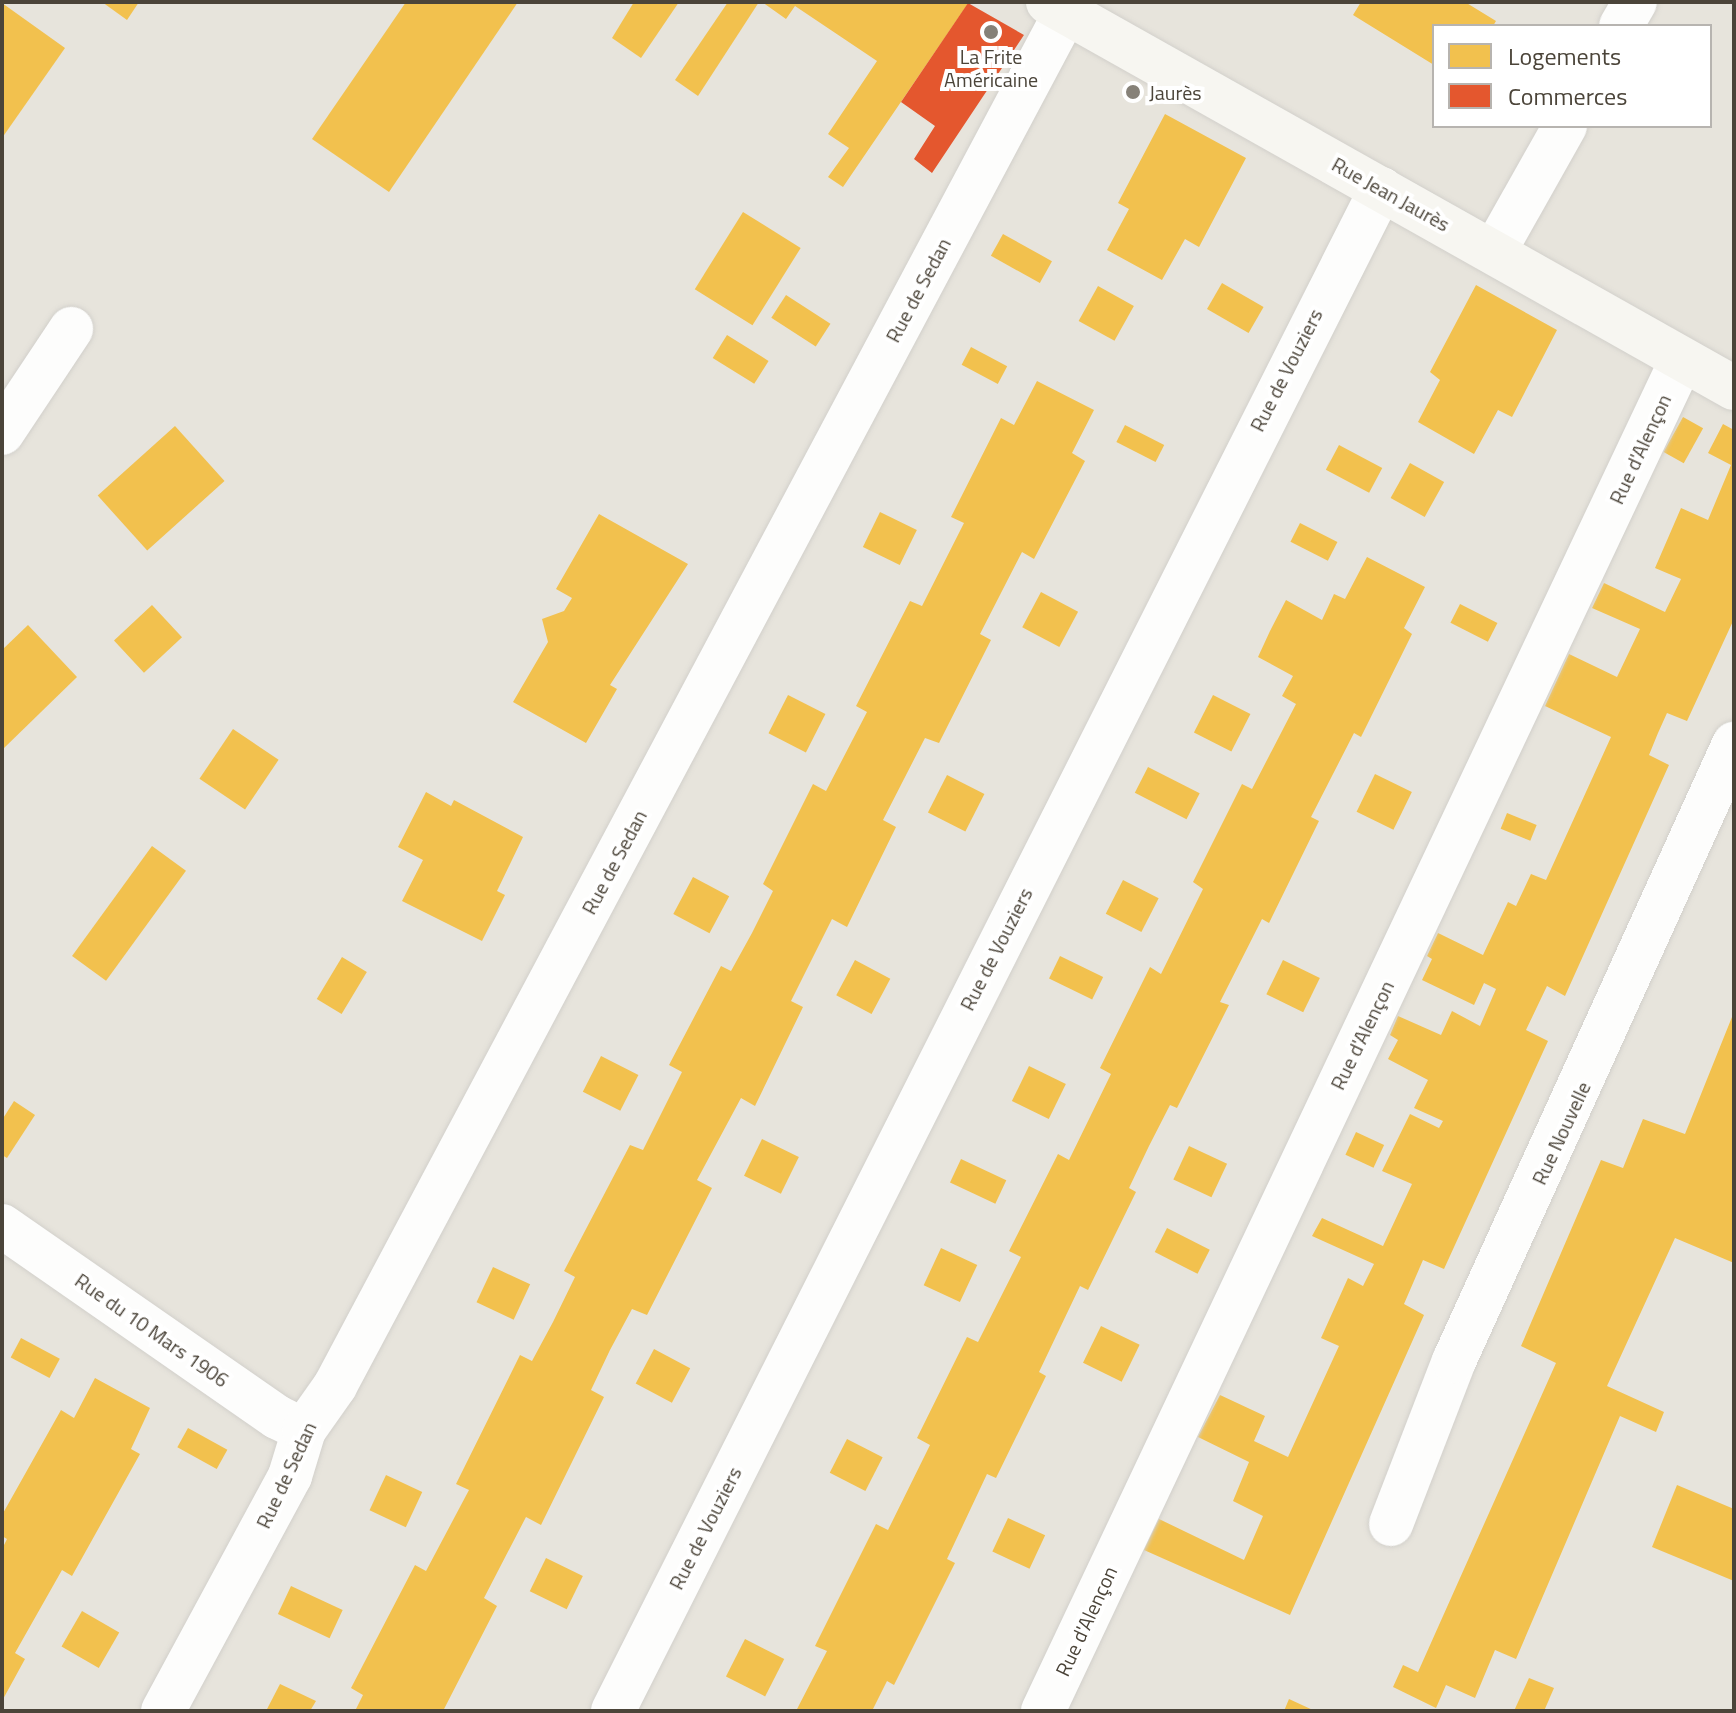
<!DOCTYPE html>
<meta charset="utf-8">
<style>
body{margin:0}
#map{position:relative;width:1736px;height:1713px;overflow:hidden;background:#f4f2ee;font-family:"Titillium Web",sans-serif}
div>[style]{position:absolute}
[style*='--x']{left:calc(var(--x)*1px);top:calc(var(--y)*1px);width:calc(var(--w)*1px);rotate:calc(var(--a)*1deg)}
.residential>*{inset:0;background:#e7e4dc}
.homes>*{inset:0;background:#f2c14e;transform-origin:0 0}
.shops>*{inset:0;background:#e4572e}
.roads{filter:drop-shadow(0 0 2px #d2d0cb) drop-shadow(0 0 2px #d2d0cb)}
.street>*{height:44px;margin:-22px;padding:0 22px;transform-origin:22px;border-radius:22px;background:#fdfdfc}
.secondary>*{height:44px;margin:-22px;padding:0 22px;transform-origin:22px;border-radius:22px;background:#f7f6f1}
.dots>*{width:22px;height:22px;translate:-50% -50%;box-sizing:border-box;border:4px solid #fff;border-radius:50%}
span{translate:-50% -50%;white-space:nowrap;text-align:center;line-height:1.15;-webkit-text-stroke:8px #fff;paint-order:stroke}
.poi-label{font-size:20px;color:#4b4439}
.left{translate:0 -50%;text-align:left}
.street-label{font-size:20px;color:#4b4439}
.frame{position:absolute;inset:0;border:4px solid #4b4439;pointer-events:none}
.legend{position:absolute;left:1432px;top:24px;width:280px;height:104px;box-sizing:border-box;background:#fff;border:2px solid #b7b4b0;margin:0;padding:10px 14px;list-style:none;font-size:24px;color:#4b4439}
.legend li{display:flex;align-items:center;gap:16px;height:40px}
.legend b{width:40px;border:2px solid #b7b4b0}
</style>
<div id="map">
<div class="residential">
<i style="clip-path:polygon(evenodd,2px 2px,1734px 2px,1734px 1711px,2px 1711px,2px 2px,1434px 26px,1710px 26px,1710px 126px,1434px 126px,1434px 26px)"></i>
</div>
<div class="homes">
<i style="clip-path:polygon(102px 2px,139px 2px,127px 20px)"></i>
<i style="clip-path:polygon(406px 2px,518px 2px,389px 192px,312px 139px)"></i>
<i style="clip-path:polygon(634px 2px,679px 2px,641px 58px,612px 38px)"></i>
<i style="clip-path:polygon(728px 2px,759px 2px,698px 96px,675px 80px)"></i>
<i style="clip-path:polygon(762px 2px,969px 2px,843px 187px,828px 177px,849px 148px,828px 134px,877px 61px,795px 6px,786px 19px)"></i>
<i style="clip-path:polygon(1361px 2px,1465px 2px,1496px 21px,1493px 26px,1434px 26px,1434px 65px,1353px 15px)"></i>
<i style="clip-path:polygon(2px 3px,65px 48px,2px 138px)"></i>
<i style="clip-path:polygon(1165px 114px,1246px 158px,1199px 247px,1185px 239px,1162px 280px,1107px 250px,1129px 209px,1118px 203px)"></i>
<i style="left:743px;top:212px;width:68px;height:91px;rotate:32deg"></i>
<i style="left:1003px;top:234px;width:56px;height:25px;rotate:29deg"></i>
<i style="left:1222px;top:283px;width:48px;height:30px;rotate:30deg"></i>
<i style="clip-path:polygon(1476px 285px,1557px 330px,1512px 417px,1498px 410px,1474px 454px,1418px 422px,1440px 380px,1430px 372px)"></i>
<i style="left:1098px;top:286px;width:41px;height:40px;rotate:29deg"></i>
<i style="left:786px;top:295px;width:53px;height:27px;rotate:33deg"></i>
<i style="left:727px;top:335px;width:49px;height:27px;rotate:32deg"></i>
<i style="left:971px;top:347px;width:41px;height:20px;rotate:28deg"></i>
<i style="clip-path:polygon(1037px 381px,1094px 410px,1072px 453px,1085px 461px,1034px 559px,1022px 552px,980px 634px,991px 640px,939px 743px,925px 738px,883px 820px,896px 827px,847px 927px,832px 919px,791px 1001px,803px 1007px,755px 1106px,741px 1098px,697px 1180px,712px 1188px,647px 1315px,632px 1309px,610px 1350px,591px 1390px,604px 1397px,541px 1525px,526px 1517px,484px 1598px,497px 1606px,443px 1711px,355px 1711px,363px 1695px,351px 1688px,415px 1565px,426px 1571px,469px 1490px,456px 1484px,520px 1355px,532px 1361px,553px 1322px,575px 1277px,564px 1271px,630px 1145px,643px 1150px,682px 1072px,669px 1065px,721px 966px,731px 971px,752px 933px,773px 891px,763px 884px,813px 784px,826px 791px,867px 712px,856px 706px,910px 601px,922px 606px,964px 523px,951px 517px,1001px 418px,1014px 425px)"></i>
<i style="left:1683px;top:417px;width:23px;height:40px;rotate:29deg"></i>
<i style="clip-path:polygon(1723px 424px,1734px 430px,1734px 619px,1687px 721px,1667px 713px,1658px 733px,1649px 755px,1669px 765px,1565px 996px,1547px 986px,1526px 1030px,1548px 1041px,1444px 1269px,1423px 1260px,1404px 1304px,1424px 1315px,1290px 1615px,1144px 1550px,1159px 1519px,1244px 1560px,1263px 1516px,1233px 1501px,1249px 1462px,1198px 1437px,1220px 1395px,1265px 1416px,1254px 1441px,1288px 1457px,1339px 1346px,1321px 1338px,1348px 1278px,1363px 1286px,1374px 1264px,1312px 1236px,1322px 1218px,1383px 1246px,1412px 1184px,1382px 1171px,1410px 1114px,1439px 1128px,1443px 1121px,1414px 1108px,1428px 1080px,1388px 1059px,1398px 1040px,1390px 1035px,1398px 1016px,1441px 1035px,1452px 1011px,1480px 1026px,1496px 989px,1484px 983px,1474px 1005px,1422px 980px,1432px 959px,1427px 956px,1438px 933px,1483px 955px,1508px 902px,1516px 906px,1531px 874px,1546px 880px,1611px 737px,1545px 706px,1569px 654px,1617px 677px,1640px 629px,1592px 608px,1604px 583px,1665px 612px,1681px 579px,1655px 568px,1681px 508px,1708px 520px,1731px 465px,1708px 453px)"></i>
<i style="left:1125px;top:425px;width:44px;height:19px;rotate:27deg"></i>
<i style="left:175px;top:426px;width:74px;height:104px;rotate:48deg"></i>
<i style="left:1339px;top:445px;width:49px;height:28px;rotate:28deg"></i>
<i style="left:1410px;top:463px;width:39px;height:40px;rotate:29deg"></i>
<i style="left:880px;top:512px;width:41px;height:39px;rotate:26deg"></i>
<i style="clip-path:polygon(599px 514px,688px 564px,610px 685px,617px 689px,586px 743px,513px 702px,548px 642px,542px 619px,564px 611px,572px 598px,556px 589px)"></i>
<i style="left:1300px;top:523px;width:42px;height:21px;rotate:27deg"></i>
<i style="clip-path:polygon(1367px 557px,1425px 587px,1404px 628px,1412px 634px,1361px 737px,1354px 733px,1311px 817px,1319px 821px,1269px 923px,1262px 919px,1220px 1002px,1229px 1005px,1177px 1108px,1170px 1105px,1149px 1146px,1129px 1188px,1136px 1192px,1088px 1290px,1080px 1286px,1039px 1372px,1046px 1376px,996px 1478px,987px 1474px,947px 1559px,955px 1563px,894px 1685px,887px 1681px,872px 1711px,796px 1711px,827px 1651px,815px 1646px,876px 1524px,888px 1530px,930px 1445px,917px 1438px,967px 1337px,978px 1342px,1021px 1257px,1009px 1251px,1058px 1154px,1069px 1160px,1111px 1074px,1100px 1068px,1150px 967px,1161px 974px,1203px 889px,1193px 882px,1242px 784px,1252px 789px,1296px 704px,1282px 696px,1293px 676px,1258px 657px,1270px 631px,1286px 600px,1322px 620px,1334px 594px,1345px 599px)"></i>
<i style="left:1041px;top:592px;width:42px;height:40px;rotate:28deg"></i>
<i style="left:1460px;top:604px;width:42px;height:21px;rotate:27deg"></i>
<i style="left:152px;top:605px;width:44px;height:52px;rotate:47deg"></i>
<i style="clip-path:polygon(28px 625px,77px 677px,2px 750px,2px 650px)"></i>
<i style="left:788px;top:695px;width:42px;height:43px;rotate:27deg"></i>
<i style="left:1213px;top:695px;width:42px;height:42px;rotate:27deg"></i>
<i style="left:233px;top:729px;width:55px;height:60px;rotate:34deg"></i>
<i style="left:1148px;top:767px;width:58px;height:29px;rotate:27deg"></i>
<i style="left:1375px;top:774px;width:41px;height:42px;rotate:26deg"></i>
<i style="left:947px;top:775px;width:42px;height:42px;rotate:27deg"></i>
<i style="clip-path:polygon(426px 792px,451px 806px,454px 800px,523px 837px,497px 891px,505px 895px,482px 941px,402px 901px,423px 860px,398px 847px)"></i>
<i style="left:1507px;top:813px;width:32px;height:17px;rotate:22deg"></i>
<i style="left:152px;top:846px;width:42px;height:136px;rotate:36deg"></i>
<i style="left:693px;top:877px;width:41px;height:42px;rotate:28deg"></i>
<i style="left:1123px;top:880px;width:40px;height:38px;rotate:27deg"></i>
<i style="left:1060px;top:956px;width:48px;height:25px;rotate:26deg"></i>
<i style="left:342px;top:957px;width:29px;height:49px;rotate:31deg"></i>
<i style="left:855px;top:960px;width:40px;height:40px;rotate:28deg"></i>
<i style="left:1283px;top:960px;width:41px;height:38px;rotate:26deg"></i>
<i style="clip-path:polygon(1734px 1012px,1734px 1263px,1675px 1238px,1607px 1386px,1664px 1412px,1656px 1432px,1620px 1416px,1516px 1659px,1495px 1650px,1475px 1698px,1446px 1685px,1436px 1708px,1393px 1687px,1403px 1665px,1418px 1672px,1556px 1363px,1521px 1346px,1601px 1160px,1623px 1168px,1643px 1119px,1685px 1134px)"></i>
<i style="left:601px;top:1056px;width:42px;height:40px;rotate:27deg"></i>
<i style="left:1029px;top:1066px;width:41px;height:39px;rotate:26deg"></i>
<i style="clip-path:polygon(14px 1101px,35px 1115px,7px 1158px,2px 1155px,2px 1120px)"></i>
<i style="left:1356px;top:1132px;width:31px;height:25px;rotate:25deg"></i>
<i style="left:762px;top:1139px;width:41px;height:41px;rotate:26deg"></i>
<i style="left:1189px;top:1146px;width:42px;height:37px;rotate:25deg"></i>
<i style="left:961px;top:1159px;width:50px;height:26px;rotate:25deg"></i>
<i style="left:1167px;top:1228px;width:48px;height:27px;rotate:27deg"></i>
<i style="left:941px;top:1248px;width:40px;height:41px;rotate:25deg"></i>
<i style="left:493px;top:1267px;width:41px;height:39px;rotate:25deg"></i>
<i style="left:1101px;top:1326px;width:43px;height:41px;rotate:26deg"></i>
<i style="left:21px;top:1338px;width:44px;height:22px;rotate:28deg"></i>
<i style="left:654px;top:1349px;width:41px;height:39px;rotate:28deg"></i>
<i style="clip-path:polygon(95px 1378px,150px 1408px,131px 1449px,140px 1454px,72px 1576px,62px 1570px,15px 1653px,25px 1659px,2px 1701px,2px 1549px,7px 1539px,2px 1536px,2px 1515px,61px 1410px,74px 1418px)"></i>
<i style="left:188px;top:1428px;width:45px;height:22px;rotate:29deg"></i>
<i style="left:847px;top:1439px;width:40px;height:38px;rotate:27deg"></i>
<i style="left:386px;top:1475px;width:40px;height:39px;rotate:25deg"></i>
<i style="clip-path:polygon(1677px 1485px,1734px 1509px,1734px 1581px,1652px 1547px)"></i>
<i style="left:1008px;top:1518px;width:41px;height:37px;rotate:25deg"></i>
<i style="left:546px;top:1558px;width:41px;height:37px;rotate:26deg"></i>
<i style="left:291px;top:1586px;width:57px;height:31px;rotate:25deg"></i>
<i style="left:82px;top:1611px;width:43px;height:41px;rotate:30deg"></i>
<i style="left:745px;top:1639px;width:44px;height:42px;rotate:27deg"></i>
<i style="clip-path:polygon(1529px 1678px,1554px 1688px,1544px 1711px,1514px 1711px)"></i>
<i style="clip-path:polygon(280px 1684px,316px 1701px,310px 1711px,266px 1711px)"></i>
<i style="clip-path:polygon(1289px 1699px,1315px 1711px,1284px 1711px)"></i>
</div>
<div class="shops">
<i style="clip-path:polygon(968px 3px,1024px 35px,932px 173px,914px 159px,935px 126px,901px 102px)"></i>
</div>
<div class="roads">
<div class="street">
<i style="--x:1621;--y:26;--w:28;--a:-60"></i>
<i style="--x:1494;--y:252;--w:145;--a:-60.6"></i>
<i style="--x:2;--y:433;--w:125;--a:-56.4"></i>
<i style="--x:2;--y:1226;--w:335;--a:34.8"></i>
<i style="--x:277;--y:1417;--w:30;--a:26"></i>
<i style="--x:1391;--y:1524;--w:175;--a:-68.9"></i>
<i style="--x:1454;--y:1361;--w:678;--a:-65.59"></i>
<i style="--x:163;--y:1711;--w:267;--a:-61.6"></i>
<i style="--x:290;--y:1476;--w:48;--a:-73.1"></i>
<i style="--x:304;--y:1430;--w:54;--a:-54.8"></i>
<i style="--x:335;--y:1386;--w:1556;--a:-61.99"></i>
<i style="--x:613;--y:1711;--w:1705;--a:-63.22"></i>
<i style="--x:1043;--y:1711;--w:1495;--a:-64.7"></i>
</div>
<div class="secondary">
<i style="--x:1048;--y:2;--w:787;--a:29.37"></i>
</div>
</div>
<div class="dots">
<i style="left:991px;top:32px;background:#868178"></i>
<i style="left:1133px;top:92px;background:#868178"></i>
</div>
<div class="poi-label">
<span style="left:991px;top:68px">La Frite<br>Américaine</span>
<span class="left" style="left:1149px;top:92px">Jaurès</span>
</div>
<div class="street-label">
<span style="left:1391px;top:194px;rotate:29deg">Rue Jean Jaurès</span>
<span style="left:918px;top:290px;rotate:-62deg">Rue de Sedan</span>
<span style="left:1286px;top:370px;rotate:-63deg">Rue de Vouziers</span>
<span style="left:1640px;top:449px;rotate:-65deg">Rue d'Alençon</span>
<span style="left:614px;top:862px;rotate:-62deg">Rue de Sedan</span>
<span style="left:996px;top:949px;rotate:-63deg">Rue de Vouziers</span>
<span style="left:1362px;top:1035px;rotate:-64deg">Rue d'Alençon</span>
<span style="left:1561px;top:1133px;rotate:-65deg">Rue Nouvelle</span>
<span style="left:152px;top:1330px;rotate:35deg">Rue du 10 Mars 1906</span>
<span style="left:286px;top:1475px;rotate:-65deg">Rue de Sedan</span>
<span style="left:705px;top:1528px;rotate:-63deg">Rue de Vouziers</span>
<span style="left:1086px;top:1621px;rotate:-65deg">Rue d'Alençon</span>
</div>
<div class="frame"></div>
<ul class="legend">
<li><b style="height:22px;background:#f2c14e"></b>Logements</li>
<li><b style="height:22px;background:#e4572e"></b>Commerces</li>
</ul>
</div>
